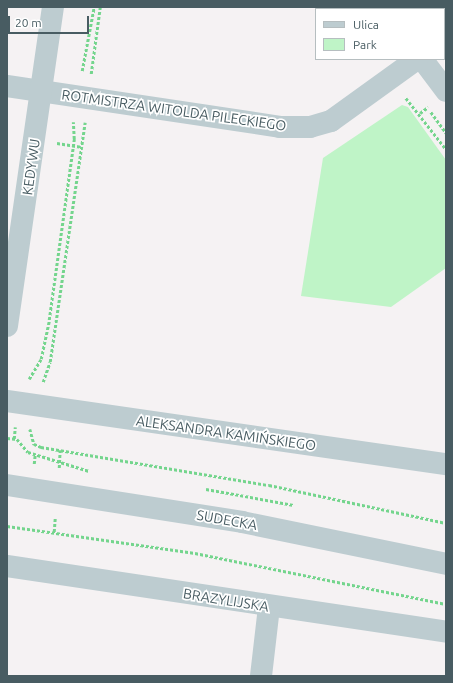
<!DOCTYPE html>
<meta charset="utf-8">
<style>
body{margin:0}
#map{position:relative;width:453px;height:683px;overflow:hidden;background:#f5f2f3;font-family:Ubuntu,sans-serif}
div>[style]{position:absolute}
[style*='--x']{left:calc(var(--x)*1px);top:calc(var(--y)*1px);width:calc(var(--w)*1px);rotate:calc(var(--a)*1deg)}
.green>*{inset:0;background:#bff4c7}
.path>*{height:2.5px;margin-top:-1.25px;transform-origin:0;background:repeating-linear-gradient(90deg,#74d58d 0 3px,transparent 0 5px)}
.minor>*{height:22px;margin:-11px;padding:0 11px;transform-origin:11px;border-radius:11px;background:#bdccd0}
span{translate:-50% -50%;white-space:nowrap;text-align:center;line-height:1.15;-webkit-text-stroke:3.5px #fff;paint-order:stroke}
.street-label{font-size:14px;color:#485c62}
.frame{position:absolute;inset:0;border:8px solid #485c62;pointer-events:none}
.legend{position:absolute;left:315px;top:8px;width:130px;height:52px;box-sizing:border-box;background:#fff;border:1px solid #b6bec0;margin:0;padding:5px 7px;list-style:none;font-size:12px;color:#485c62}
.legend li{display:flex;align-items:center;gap:8px;height:20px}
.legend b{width:20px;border:1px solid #b6bec0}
.scale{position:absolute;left:8px;top:16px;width:81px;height:18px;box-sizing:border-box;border:2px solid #485c62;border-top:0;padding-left:5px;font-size:12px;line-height:14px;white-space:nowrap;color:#485c62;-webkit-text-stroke:3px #fff;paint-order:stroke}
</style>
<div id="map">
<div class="green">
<i style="clip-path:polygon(402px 105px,408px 107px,446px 160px,446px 268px,391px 307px,301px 296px,323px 158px)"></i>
</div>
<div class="path">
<i style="--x:341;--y:7;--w:2;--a:63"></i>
<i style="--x:355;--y:7;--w:2;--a:63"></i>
<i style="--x:431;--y:7;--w:2;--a:63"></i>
<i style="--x:420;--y:9;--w:3;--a:-45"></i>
<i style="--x:82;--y:71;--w:65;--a:-79.4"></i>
<i style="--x:91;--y:74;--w:68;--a:-82.3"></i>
<i style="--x:406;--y:98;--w:65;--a:51.9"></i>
<i style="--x:431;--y:112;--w:26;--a:54"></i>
<i style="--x:420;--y:113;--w:10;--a:-37"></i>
<i style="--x:57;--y:143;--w:24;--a:9"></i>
<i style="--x:29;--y:379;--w:23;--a:-59"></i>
<i style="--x:41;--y:359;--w:40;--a:-78"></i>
<i style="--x:49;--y:320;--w:183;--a:-82.1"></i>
<i style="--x:74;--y:139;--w:17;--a:-93"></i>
<i style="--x:43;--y:382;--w:21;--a:-71"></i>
<i style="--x:50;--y:362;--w:242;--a:-81.7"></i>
<i style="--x:30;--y:429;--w:16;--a:75"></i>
<i style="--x:34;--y:444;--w:8;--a:23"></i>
<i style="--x:41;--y:447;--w:231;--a:9.5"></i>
<i style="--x:269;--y:485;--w:181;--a:12.1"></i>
<i style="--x:7;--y:438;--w:10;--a:6"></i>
<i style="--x:17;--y:439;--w:17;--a:50"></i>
<i style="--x:28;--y:452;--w:64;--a:17.3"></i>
<i style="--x:14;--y:439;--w:12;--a:-85"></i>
<i style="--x:34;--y:464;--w:9;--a:-84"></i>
<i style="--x:59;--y:468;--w:18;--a:-87"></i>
<i style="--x:206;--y:489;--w:89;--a:10.3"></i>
<i style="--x:7;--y:526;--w:190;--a:8.2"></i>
<i style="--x:195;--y:553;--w:256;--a:11.5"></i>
<i style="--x:54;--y:532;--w:14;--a:-86"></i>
</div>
<div class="minor">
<i style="--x:386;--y:7;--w:3;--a:45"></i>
<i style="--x:444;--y:40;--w:2;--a:-27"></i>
<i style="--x:422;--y:59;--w:40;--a:53"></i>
<i style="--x:7;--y:86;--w:276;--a:8.5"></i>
<i style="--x:280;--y:127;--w:30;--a:0"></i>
<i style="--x:310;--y:127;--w:22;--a:-16"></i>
<i style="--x:331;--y:121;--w:106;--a:-35.8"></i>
<i style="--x:7;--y:326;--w:322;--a:-81.8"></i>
<i style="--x:7;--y:401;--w:443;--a:8.2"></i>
<i style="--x:7;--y:485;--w:238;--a:8.9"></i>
<i style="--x:242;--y:522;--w:208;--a:11.6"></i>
<i style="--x:7;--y:566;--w:444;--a:8.5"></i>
<i style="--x:261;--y:676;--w:69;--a:-83.4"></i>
</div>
<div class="street-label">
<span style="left:174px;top:110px;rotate:8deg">ROTMISTRZA WITOLDA PILECKIEGO</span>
<span style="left:31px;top:167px;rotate:-82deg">KEDYWU</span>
<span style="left:226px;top:433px;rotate:8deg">ALEKSANDRA KAMIŃSKIEGO</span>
<span style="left:227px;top:520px;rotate:10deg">SUDECKA</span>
<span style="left:226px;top:600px;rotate:9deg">BRAZYLIJSKA</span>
</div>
<div class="frame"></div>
<ul class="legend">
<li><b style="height:5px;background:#bdccd0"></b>Ulica</li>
<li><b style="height:11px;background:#bff4c7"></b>Park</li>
</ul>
<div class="scale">20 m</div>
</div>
